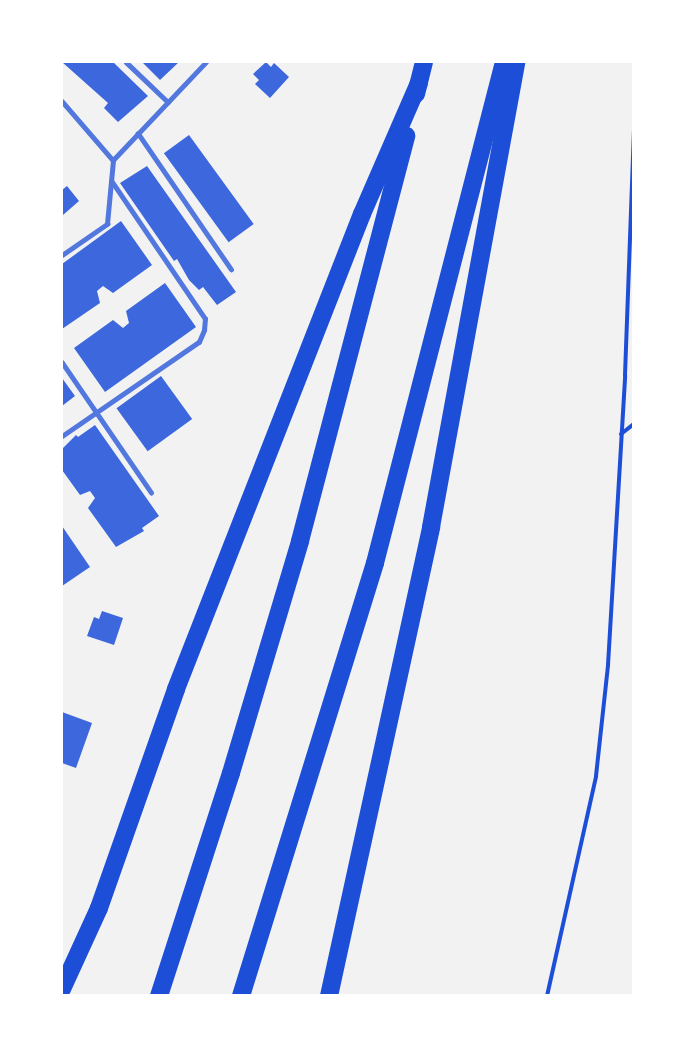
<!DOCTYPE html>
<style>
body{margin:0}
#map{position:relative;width:695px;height:1057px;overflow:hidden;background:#f2f2f2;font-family:"Open Sans",sans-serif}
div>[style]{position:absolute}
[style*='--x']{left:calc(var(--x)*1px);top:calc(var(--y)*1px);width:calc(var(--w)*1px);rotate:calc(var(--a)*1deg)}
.building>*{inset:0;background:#3d67dc;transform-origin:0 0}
.path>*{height:4px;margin:-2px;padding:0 2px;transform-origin:2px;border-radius:2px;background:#1d4ed8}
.service>*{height:4.5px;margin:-2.25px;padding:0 2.25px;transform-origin:2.25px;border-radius:2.25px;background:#5277de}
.motorway>*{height:18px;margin:-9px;padding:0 9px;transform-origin:9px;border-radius:9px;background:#1d4ed8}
span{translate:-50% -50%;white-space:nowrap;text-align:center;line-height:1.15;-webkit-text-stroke:6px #fff;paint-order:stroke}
.frame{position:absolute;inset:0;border:63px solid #fff;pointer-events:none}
</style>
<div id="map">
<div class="building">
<i style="clip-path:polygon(62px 62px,113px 62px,148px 96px,118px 122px,104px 108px,108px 103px)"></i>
<i style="clip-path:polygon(142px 62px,179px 62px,160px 80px)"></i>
<i style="clip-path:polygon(266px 62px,271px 67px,274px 63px,289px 77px,270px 98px,255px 84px,259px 80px,253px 74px)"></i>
<i style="left:189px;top:135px;width:110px;height:31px;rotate:54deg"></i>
<i style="clip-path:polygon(147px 166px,236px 292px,217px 305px,203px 287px,199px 290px,189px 280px,177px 259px,174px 261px,120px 183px)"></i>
<i style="clip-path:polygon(67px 186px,79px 201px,63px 215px,62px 190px)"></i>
<i style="clip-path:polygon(121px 221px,152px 265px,113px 293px,103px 286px,97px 291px,100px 303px,62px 329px,62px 264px)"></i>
<i style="clip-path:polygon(165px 283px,196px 327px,105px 392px,74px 348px,113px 320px,123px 328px,129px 323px,126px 311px)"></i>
<i style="left:161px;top:376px;width:53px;height:55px;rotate:54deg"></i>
<i style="clip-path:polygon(62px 378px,75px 396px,62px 406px)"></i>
<i style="clip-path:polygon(95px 425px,159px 516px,142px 528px,144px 531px,116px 547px,88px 508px,95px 498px,90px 491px,80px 495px,62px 470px,62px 449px,76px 435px,78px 437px)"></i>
<i style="clip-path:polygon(62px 526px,90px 567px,62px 586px)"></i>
<i style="clip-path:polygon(102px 611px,123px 618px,114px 645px,87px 636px,94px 617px,99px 619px)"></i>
<i style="clip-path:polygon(62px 712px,92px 723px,76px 768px,62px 763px)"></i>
</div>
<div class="path">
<i style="--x:621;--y:434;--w:16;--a:-38"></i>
<i style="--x:547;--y:996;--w:225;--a:-77.4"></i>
<i style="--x:596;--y:776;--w:112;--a:-83.8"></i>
<i style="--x:608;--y:665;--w:290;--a:-86.6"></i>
<i style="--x:625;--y:375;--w:247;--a:-87.9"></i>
</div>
<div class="service">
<i style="--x:126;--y:62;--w:58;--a:43.6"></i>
<i style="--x:62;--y:101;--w:78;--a:49.2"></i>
<i style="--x:138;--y:133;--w:165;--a:55.6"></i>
<i style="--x:62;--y:255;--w:55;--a:-34.6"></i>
<i style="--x:107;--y:224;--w:64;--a:-84.6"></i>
<i style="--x:113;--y:160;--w:135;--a:-46.5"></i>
<i style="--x:62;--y:362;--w:158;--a:55.6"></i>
<i style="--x:62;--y:436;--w:166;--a:-34.5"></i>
<i style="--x:199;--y:342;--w:13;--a:-67"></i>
<i style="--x:204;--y:330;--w:11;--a:-85"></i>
<i style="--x:205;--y:319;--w:166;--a:-124.2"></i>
</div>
<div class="motorway">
<i style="--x:416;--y:94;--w:33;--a:-76"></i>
<i style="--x:62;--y:989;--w:89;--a:-65.4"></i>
<i style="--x:99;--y:908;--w:232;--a:-70.6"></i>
<i style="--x:176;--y:689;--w:510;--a:-68.62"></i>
<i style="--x:362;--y:214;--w:143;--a:-66.5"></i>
<i style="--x:159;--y:996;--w:234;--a:-72.1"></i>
<i style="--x:231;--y:773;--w:242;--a:-73.4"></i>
<i style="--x:300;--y:541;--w:419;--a:-75.3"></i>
<i style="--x:241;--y:996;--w:453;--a:-72.8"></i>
<i style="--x:375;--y:563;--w:517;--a:-75.56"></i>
<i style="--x:329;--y:996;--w:480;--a:-77.7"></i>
<i style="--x:431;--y:527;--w:473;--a:-79.6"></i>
</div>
<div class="frame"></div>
</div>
